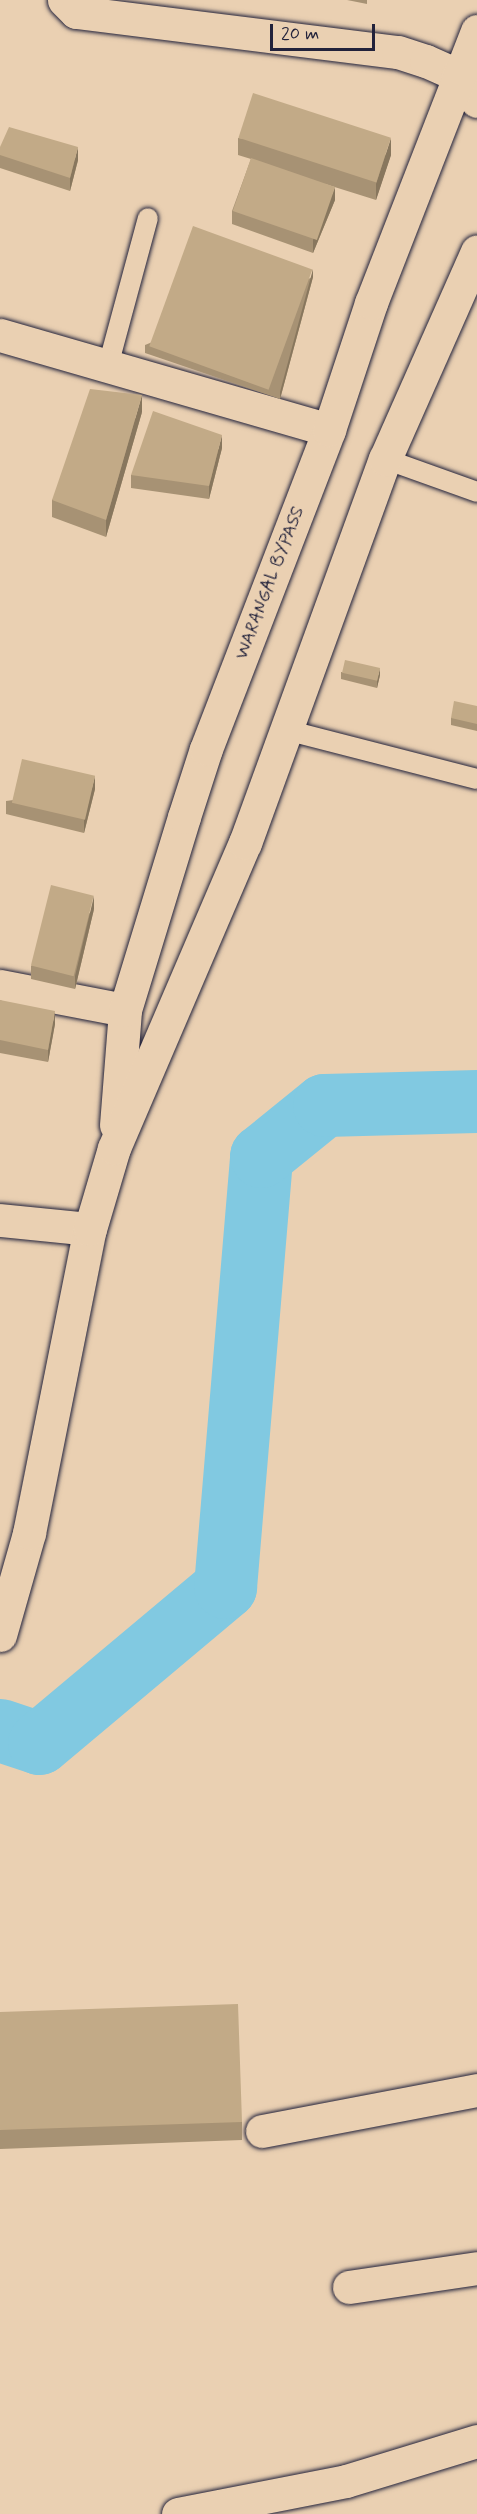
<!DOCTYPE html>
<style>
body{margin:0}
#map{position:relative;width:477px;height:2514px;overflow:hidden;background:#ead0b2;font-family:Mynerve,sans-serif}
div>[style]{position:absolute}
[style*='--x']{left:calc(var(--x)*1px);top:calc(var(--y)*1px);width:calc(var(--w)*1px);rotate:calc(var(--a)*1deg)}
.river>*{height:63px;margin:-31.5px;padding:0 31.5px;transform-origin:31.5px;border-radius:31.5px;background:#81c9e1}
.roads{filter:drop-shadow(0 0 2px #22223b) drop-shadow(0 0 2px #22223b)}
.lane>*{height:20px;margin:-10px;padding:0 10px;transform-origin:10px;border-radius:10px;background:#ead0b2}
.street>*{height:33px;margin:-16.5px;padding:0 16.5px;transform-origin:16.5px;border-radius:16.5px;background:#ead0b2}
.secondary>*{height:33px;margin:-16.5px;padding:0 16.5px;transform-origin:16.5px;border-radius:16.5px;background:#ead0b2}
.wall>*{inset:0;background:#a79274}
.shaded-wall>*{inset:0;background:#88775e}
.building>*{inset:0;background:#c2aa87;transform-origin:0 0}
span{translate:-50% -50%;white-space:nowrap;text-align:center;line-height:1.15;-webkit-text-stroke:4.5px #ead0b2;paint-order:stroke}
.street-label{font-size:18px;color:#22223b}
.scale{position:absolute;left:270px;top:24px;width:105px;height:27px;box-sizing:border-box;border:3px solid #22223b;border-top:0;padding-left:8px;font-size:18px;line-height:21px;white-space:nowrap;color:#22223b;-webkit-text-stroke:4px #ead0b2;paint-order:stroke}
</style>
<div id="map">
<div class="river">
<i style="--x:0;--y:1730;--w:41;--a:18.4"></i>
<i style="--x:39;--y:1743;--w:243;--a:-40"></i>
<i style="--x:225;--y:1587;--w:433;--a:-85.2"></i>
<i style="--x:261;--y:1156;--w:81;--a:-39"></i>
<i style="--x:324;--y:1105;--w:153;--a:-1.5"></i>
</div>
<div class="roads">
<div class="lane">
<i style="--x:108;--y:366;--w:153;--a:-74.9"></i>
<i style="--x:385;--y:459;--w:98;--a:19.7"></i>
<i style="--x:286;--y:730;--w:197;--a:14.4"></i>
</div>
<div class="street">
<i style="--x:64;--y:0;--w:17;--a:45"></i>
<i style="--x:76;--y:12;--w:324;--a:7.1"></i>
<i style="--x:398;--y:52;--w:29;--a:18"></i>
<i style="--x:426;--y:61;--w:35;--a:24"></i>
<i style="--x:458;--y:75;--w:32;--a:54"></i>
<i style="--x:0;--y:335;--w:342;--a:16.1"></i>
<i style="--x:0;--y:986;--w:127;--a:10.9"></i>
<i style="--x:0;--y:1220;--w:90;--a:5.7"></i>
<i style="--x:262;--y:2131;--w:219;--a:-10.8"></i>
<i style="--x:349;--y:2287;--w:129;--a:-8.4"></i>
<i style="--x:178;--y:2514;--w:171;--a:-11.1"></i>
<i style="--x:346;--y:2481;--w:137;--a:-17"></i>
</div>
<div class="secondary">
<i style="--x:116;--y:1125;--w:115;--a:-85.5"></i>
<i style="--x:125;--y:1010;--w:202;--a:-73"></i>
<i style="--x:184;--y:817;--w:71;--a:-72.1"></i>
<i style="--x:206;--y:749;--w:342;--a:-68.9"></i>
<i style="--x:329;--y:430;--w:134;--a:-71.7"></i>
<i style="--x:371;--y:303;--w:292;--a:-68.7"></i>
<i style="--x:0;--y:1635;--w:106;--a:-74.1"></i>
<i style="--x:29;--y:1533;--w:310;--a:-78.7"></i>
<i style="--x:90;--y:1229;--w:84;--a:-73.5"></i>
<i style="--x:114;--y:1148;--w:332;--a:-66.8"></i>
<i style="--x:245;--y:843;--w:409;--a:-70"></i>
<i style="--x:385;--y:459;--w:227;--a:-66.1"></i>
</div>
</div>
<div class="wall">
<i style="clip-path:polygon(347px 0,367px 0,367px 4px)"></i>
<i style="clip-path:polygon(238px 138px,391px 155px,376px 200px,325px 184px,335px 200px,313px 253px,232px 224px,232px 211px,251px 159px,238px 155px)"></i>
<i style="clip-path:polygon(0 147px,78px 160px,70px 191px,0 168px)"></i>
<i style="clip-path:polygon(313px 277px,280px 399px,145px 353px,145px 345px)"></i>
<i style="clip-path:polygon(142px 412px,106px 537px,52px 517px,52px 500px)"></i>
<i style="clip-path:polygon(222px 448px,209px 499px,131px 488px,131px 475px)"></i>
<i style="clip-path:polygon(341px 672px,380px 675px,377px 688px,341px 679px)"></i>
<i style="clip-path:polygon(477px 706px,477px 731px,451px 725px,451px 718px)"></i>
<i style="clip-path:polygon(95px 789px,84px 833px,6px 814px,6px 801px)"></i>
<i style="clip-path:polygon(94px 909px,75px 989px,31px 979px,31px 966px)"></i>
<i style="clip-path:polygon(0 1000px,55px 1024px,48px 1062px,0 1053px)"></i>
<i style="clip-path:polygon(0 2012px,242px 2122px,242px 2140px,0 2149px)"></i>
</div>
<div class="shaded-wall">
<i style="clip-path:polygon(391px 138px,391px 155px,376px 200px,376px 184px)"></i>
<i style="clip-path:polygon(78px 147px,78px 160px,70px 191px,70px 178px)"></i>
<i style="clip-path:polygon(335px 187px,335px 200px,313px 253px,313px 240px)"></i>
<i style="clip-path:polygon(313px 269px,313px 277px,280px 399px,280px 392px)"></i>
<i style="clip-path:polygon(142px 395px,142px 412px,106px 537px,106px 520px)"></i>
<i style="clip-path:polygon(222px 435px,222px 448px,209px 499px,209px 486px)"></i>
<i style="clip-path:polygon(380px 668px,380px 675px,377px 688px,377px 681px)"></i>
<i style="clip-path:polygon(95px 776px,95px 789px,84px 833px,84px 820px)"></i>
<i style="clip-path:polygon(94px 896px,94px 909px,75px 989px,75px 976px)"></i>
<i style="clip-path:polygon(55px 1011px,55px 1024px,48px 1062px,48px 1050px)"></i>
</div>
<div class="building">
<i style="left:253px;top:93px;width:145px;height:47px;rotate:18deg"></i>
<i style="clip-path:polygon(9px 127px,78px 147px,70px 178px,0 155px,0 147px)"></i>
<i style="left:251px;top:158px;width:89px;height:56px;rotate:19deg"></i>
<i style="left:193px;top:226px;width:127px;height:128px;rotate:20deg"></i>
<i style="clip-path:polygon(90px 389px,142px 395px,106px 520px,52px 500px)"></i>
<i style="clip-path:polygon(153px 411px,222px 435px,209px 486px,131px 475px)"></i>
<i style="left:345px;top:660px;width:36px;height:13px;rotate:13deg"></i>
<i style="clip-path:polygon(454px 701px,477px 706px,477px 724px,451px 718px)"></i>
<i style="left:22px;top:759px;width:75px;height:45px;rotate:13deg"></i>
<i style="left:51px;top:885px;width:44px;height:83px;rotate:14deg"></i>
<i style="clip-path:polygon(0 1000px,55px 1011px,48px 1050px,0 1040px)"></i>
<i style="clip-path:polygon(238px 2004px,242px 2122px,0 2130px,0 2136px,0 2012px)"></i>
</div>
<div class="street-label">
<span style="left:270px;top:583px;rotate:-69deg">WARANGAL BYPASS</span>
</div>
<div class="scale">20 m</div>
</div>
